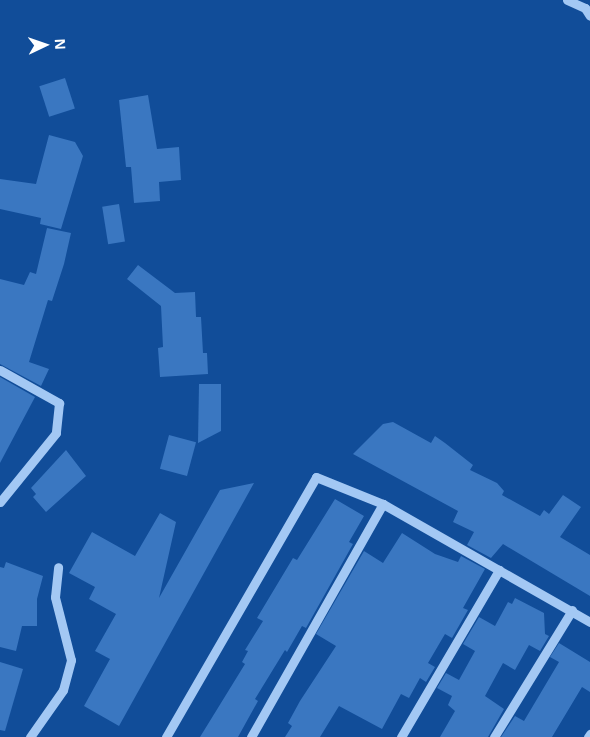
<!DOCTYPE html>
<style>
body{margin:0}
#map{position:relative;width:590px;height:737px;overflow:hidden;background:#114d99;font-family:"Open Sans",sans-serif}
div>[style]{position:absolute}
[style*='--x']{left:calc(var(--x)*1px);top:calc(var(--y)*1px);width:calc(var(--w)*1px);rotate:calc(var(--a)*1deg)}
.building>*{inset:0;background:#3a77c1;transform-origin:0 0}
.minor>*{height:9px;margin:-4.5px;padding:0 4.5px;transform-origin:4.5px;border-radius:4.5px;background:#a3c8f4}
span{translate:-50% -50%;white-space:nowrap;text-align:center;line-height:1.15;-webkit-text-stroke:4.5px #114d99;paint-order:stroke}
.north{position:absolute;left:20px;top:20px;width:50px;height:50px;-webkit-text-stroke:4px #114d99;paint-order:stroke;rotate:87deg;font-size:14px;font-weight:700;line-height:20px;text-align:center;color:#fff}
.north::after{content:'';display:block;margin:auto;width:18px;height:22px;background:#fff;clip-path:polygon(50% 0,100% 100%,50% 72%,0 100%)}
</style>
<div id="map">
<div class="building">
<i style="left:65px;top:78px;width:32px;height:27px;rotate:72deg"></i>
<i style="clip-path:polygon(148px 95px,157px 149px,179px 147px,181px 180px,159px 182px,160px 201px,134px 203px,131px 167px,126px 167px,119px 100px)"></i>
<i style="clip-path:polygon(49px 135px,75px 142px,83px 156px,61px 229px,40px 224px,41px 218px,0 209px,0 179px,36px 184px)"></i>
<i style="left:119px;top:204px;width:38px;height:17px;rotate:81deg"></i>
<i style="clip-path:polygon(47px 228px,71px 233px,64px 264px,52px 301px,48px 300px,29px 362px,49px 369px,41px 386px,0 364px,0 279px,24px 285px,30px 272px,36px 274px)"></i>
<i style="clip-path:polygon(138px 265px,175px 293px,195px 292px,196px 317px,201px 317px,203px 353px,207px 353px,208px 374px,160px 377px,158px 348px,163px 347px,161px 306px,127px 279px)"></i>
<i style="clip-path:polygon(0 377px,35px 397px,0 463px)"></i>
<i style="clip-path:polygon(199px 384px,221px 384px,221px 431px,198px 443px)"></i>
<i style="clip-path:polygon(393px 422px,431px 443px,435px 436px,445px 443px,473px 465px,470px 470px,497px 483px,504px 491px,502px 495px,540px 516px,544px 510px,549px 514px,563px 495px,581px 507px,560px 537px,590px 555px,590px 596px,503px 544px,491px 558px,467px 545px,474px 532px,453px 522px,458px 511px,353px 454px,383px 424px)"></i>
<i style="left:169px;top:435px;width:28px;height:35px;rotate:15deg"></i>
<i style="clip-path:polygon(66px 450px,86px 476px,46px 512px,33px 497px,36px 494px,31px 488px)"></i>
<i style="clip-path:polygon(254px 483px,119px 726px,84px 706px,110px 659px,95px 651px,116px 614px,89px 599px,95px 587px,69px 573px,92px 532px,135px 556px,160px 513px,176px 522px,159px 598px,220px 490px)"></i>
<i style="clip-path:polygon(335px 499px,364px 516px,349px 542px,353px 544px,306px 628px,302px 626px,287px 652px,285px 650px,255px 699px,258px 701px,238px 737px,200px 737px,245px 664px,242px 662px,248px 651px,245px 650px,263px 621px,257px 618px,293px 558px,297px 560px)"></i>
<i style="clip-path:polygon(402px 533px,435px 554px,458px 562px,461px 556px,485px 569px,463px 608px,468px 610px,452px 638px,445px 634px,428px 663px,435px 667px,426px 682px,420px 678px,409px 698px,401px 694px,382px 729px,339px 706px,320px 737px,285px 737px,292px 726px,288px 723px,300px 701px,336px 646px,316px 634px,364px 551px,383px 563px)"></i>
<i style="clip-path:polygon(6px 562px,43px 576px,37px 599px,37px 626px,22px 626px,16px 651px,0 647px,0 567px,4px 568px)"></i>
<i style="clip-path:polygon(515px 598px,544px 613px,545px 634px,549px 636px,540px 651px,529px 645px,515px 670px,503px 663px,485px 696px,504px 709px,488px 737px,440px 737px,455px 711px,448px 705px,452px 696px,437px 688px,446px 673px,459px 680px,475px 651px,463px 644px,479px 617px,495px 626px,508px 602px,512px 604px)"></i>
<i style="clip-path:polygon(559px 643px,590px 662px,590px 692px,582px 687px,552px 737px,501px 737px,515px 716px,524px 721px,559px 662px,550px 657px)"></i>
<i style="clip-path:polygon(0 662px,23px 669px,5px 731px,0 730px)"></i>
</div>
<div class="minor">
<i style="--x:567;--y:0;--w:20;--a:24"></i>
<i style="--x:585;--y:8;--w:9;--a:58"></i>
<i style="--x:0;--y:370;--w:68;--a:29.2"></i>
<i style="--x:59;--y:403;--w:30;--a:96"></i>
<i style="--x:56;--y:433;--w:89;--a:129.1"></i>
<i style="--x:30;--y:737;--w:57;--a:-54.9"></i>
<i style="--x:63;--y:690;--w:31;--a:-75"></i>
<i style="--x:71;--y:660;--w:65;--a:-104.3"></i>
<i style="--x:55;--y:597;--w:30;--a:-84"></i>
<i style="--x:166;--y:737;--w:300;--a:-60"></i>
<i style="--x:316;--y:477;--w:72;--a:21.9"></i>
<i style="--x:383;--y:504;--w:238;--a:29.7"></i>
<i style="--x:251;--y:737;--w:268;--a:-60.5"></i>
<i style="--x:401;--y:737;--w:194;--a:-59.6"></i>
<i style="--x:494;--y:737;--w:149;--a:-58.4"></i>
<i style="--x:588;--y:737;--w:4;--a:-56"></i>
</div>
<div class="north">N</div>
</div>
